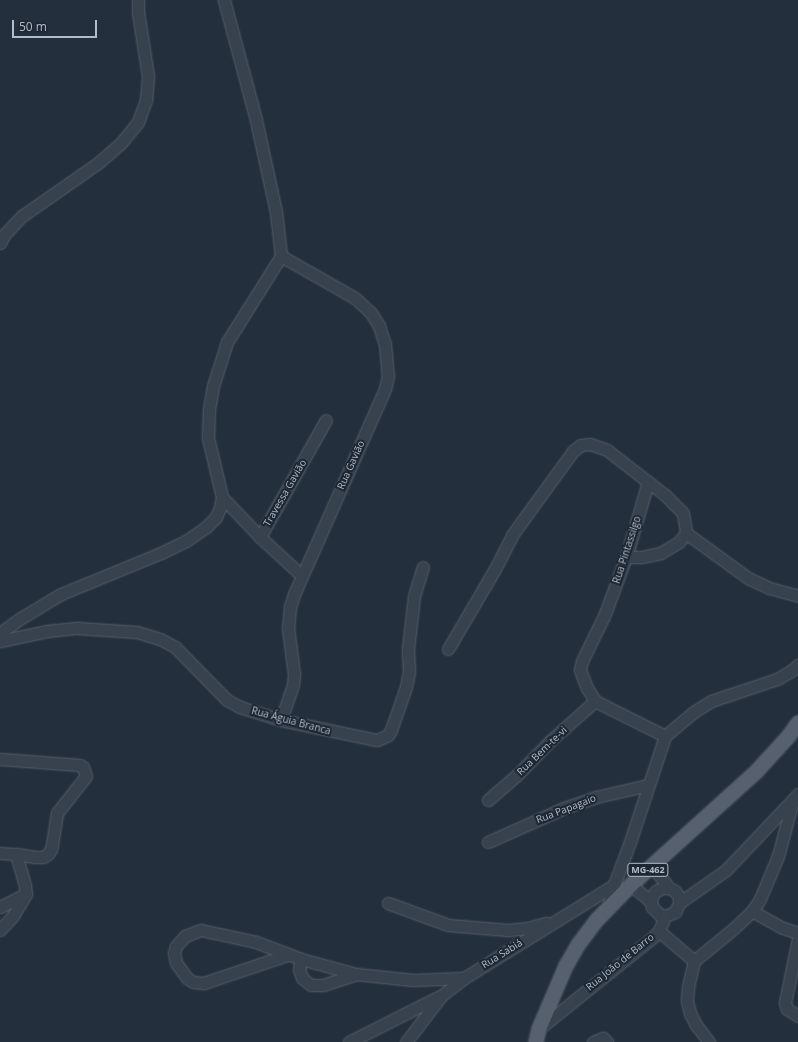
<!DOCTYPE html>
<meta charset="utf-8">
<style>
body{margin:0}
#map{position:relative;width:798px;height:1042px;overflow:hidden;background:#242f3e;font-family:"Open Sans",sans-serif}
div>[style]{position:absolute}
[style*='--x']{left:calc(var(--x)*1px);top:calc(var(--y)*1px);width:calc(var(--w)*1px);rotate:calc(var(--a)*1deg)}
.roads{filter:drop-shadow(0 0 1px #565f6c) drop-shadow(0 0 1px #565f6c)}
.minor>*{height:11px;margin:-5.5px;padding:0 5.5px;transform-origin:5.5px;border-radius:5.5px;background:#38414e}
.major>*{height:14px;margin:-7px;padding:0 7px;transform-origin:7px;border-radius:7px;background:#56606e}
span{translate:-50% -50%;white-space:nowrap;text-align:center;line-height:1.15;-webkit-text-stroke:4px #1d2633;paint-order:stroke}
.shield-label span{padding:1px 3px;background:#1d2633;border:1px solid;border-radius:3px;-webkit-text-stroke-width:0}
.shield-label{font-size:9px;color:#b4bcc9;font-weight:700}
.street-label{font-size:10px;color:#b4bcc9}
.scale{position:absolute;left:12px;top:20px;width:85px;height:18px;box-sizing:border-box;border:2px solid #b4bcc9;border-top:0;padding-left:5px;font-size:12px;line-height:14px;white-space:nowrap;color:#b4bcc9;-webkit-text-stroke:3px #1d2633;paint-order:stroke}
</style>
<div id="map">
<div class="roads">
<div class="minor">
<i style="--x:0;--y:243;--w:9;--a:-63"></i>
<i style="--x:4;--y:235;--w:26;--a:-47"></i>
<i style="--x:22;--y:216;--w:93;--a:-34.9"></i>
<i style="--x:98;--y:163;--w:30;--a:-41"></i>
<i style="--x:121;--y:143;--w:27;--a:-51"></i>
<i style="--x:138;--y:122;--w:23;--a:-70"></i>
<i style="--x:146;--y:100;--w:24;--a:-85"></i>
<i style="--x:148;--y:76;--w:65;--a:-98.9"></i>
<i style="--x:138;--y:12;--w:12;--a:-90"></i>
<i style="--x:281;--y:256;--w:85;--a:29.6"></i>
<i style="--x:355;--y:298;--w:22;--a:43"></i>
<i style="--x:371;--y:313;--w:15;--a:58"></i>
<i style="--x:379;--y:326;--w:19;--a:72"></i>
<i style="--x:385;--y:344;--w:32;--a:85"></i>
<i style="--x:388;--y:376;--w:13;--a:103"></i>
<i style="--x:385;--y:389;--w:224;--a:113.9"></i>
<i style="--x:294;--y:594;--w:14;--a:107"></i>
<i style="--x:290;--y:607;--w:21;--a:95"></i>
<i style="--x:288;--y:628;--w:46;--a:82.6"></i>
<i style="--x:294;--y:674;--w:11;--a:95"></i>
<i style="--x:293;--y:685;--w:37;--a:109"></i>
<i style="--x:648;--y:482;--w:78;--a:106.3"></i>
<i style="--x:626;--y:557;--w:63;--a:110.4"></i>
<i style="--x:604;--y:616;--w:50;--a:116.1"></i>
<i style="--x:582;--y:661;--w:9;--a:103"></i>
<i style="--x:580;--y:670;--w:19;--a:69"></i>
<i style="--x:587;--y:688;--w:15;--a:58"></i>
<i style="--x:595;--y:701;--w:78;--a:26.6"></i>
<i style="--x:222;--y:497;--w:55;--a:46.5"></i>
<i style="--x:260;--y:537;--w:56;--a:42.8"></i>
<i style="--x:686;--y:533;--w:77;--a:36"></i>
<i style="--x:748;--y:578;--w:23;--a:25"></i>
<i style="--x:769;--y:588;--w:30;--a:15"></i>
<i style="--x:260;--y:537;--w:134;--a:-60.6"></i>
<i style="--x:0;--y:633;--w:26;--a:-36"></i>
<i style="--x:21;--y:618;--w:47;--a:-31"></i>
<i style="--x:61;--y:594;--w:108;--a:-22.3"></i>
<i style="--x:161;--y:553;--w:28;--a:-26"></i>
<i style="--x:186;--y:541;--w:24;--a:-35"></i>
<i style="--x:206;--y:527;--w:14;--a:-45"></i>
<i style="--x:216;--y:517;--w:10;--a:-66"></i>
<i style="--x:220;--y:508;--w:11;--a:-80"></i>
<i style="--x:222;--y:497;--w:61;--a:-103.3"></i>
<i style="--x:208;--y:438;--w:29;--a:-88"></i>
<i style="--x:209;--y:409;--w:23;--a:-80"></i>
<i style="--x:213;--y:386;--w:46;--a:-72.3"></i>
<i style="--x:227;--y:342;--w:102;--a:-57.9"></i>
<i style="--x:281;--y:256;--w:44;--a:-96.5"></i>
<i style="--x:276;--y:212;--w:98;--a:-102.3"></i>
<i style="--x:255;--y:116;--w:120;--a:-105"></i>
<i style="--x:0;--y:641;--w:48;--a:-12"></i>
<i style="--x:47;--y:631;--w:30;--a:-6"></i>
<i style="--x:77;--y:628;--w:60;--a:3.8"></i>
<i style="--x:137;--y:632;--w:24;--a:17"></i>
<i style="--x:160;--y:639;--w:17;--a:28"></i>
<i style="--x:175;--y:647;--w:74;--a:45.5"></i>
<i style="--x:227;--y:700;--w:15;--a:28"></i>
<i style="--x:240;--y:707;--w:43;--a:17.6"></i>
<i style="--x:281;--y:720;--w:98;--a:11.8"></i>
<i style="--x:377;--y:740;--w:12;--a:-24"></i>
<i style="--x:388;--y:735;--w:6;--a:-59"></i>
<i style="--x:391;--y:730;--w:46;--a:-70.8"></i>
<i style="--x:406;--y:687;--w:16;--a:-79"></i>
<i style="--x:409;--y:671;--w:22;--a:-93"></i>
<i style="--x:408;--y:649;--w:53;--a:-83.5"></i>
<i style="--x:414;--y:596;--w:30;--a:-73"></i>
<i style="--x:448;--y:649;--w:93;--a:-59.6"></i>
<i style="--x:495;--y:569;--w:38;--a:-63"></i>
<i style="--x:512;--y:535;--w:104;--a:-54"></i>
<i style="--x:573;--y:451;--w:10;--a:-37"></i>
<i style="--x:581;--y:445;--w:9;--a:-6"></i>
<i style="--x:590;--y:444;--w:18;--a:19"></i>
<i style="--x:607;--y:450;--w:73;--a:37.8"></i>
<i style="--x:665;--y:495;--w:25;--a:45"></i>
<i style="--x:683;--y:513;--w:20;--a:81"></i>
<i style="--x:686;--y:533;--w:11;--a:128"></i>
<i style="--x:679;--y:542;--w:21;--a:149"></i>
<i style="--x:661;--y:553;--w:19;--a:168"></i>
<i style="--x:642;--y:557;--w:16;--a:180"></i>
<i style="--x:0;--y:759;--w:80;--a:4.3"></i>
<i style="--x:80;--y:765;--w:4;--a:34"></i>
<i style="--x:83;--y:767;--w:9;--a:72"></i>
<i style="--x:86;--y:776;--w:47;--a:128.1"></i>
<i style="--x:57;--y:813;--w:36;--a:99"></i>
<i style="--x:51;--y:849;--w:6;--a:121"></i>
<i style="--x:48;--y:854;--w:6;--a:149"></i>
<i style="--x:43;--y:857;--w:8;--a:180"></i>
<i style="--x:35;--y:857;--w:19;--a:-171"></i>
<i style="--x:488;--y:800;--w:37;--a:-41"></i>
<i style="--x:516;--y:776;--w:50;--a:-45.8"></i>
<i style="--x:551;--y:740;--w:59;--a:-41.6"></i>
<i style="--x:488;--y:842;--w:83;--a:-24.1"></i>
<i style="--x:564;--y:808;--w:34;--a:-19"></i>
<i style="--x:596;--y:797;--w:53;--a:-13"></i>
<i style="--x:0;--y:853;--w:16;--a:4"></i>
<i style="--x:16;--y:854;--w:32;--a:74"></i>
<i style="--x:25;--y:885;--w:9;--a:84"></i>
<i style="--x:26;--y:894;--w:27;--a:121"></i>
<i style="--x:12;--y:917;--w:18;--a:133"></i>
<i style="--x:652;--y:866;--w:28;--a:52"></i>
<i style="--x:631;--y:885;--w:26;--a:40"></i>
<i style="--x:388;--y:903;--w:64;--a:20.1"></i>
<i style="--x:448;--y:925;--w:60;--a:4.8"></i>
<i style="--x:508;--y:930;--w:20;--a:-6"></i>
<i style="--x:528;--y:928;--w:19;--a:-16"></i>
<i style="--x:679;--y:903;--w:6;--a:-90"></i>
<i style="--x:679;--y:897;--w:7;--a:-124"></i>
<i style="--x:675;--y:891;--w:7;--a:-153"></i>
<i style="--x:669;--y:888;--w:7;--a:180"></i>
<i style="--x:662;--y:888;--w:7;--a:153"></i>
<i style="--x:656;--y:891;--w:6;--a:129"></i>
<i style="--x:652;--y:896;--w:6;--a:99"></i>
<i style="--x:651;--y:902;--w:5;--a:79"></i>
<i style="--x:652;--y:907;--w:11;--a:45"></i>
<i style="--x:660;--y:915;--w:5;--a:11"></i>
<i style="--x:665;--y:916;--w:11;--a:-22"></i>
<i style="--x:675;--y:912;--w:10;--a:-66"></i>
<i style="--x:679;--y:903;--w:57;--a:-35.1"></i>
<i style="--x:726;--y:870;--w:105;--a:-46.5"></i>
<i style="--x:0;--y:907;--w:29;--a:-27"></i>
<i style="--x:608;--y:907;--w:23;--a:-75"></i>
<i style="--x:614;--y:885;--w:49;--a:-69.7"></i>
<i style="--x:631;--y:839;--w:108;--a:-71.7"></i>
<i style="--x:665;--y:736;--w:35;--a:-40"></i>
<i style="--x:692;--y:713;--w:22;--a:-32"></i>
<i style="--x:711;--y:701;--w:70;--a:-18.4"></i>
<i style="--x:777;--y:679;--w:16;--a:-30"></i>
<i style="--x:791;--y:671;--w:9;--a:-41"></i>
<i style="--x:752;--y:911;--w:35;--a:29"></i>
<i style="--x:783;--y:928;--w:16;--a:18"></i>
<i style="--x:659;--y:931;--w:46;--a:40.6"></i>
<i style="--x:798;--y:939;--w:65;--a:101.5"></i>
<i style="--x:785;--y:1003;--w:6;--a:72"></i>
<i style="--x:787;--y:1009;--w:13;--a:32"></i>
<i style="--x:287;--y:955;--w:88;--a:161.4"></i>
<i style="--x:204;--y:983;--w:11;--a:-175"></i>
<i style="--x:193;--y:982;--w:7;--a:-146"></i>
<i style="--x:187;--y:978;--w:19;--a:-126"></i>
<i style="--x:176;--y:963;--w:10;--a:-101"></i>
<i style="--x:174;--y:953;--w:7;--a:-74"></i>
<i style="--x:176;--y:946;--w:13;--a:-48"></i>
<i style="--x:185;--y:936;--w:17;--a:-21"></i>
<i style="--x:201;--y:930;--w:56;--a:12.3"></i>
<i style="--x:256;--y:942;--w:48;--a:20.7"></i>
<i style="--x:301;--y:959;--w:57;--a:15.3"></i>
<i style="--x:356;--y:974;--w:57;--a:6"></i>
<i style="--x:413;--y:980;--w:51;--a:-2.2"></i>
<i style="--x:301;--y:959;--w:10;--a:101"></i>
<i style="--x:299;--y:969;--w:9;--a:72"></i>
<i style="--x:302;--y:978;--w:11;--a:38"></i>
<i style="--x:311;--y:985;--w:12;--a:0"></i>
<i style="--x:323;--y:985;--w:35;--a:-18"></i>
<i style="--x:540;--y:1028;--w:144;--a:-38.8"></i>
<i style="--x:652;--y:938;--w:10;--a:-45"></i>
<i style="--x:659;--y:931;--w:16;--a:-68"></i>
<i style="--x:349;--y:1042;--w:100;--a:-26.8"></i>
<i style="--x:406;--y:1042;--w:58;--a:-52.7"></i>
<i style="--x:441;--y:996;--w:29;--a:-38"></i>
<i style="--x:464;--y:978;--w:176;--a:-31.8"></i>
<i style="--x:593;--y:1042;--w:11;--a:-22"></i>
<i style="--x:603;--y:1038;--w:6;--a:45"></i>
<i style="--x:709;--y:1042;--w:21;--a:-127"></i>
<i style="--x:696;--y:1025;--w:13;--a:-117"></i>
<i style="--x:690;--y:1013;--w:12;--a:-104"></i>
<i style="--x:687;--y:1001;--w:14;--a:-86"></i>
<i style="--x:688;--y:987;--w:27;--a:-77"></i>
<i style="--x:694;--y:961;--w:50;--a:-39.4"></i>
<i style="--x:733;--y:929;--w:26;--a:-43"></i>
<i style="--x:752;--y:911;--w:14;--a:-56"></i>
<i style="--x:760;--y:899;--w:47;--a:-67.3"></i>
<i style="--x:778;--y:856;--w:58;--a:-75"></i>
</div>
<div class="major">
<i style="--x:536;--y:1042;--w:13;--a:-77"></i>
<i style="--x:539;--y:1029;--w:69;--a:-66.8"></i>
<i style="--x:566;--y:966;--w:24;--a:-60"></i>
<i style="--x:578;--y:945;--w:31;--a:-53"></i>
<i style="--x:597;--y:920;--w:49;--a:-45.8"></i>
<i style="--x:631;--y:885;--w:170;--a:-42.1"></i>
<i style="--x:757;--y:771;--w:47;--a:-47.6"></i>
<i style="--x:789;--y:736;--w:16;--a:-55"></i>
</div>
</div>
<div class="shield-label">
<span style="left:648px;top:870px">MG-462</span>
</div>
<div class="street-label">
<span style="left:351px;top:465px;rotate:-66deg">Rua Gavião</span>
<span style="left:285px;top:493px;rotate:-60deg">Travessa Gavião</span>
<span style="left:627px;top:550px;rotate:-72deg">Rua Pintassilgo</span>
<span style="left:291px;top:721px;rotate:15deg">Rua Águia Branca</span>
<span style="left:542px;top:751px;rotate:-44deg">Rua Bem-te-vi</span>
<span style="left:566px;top:809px;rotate:-21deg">Rua Papagaio</span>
<span style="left:502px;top:954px;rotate:-32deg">Rua Sabiá</span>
<span style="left:620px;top:962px;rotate:-39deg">Rua João de Barro</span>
</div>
<div class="scale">50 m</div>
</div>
